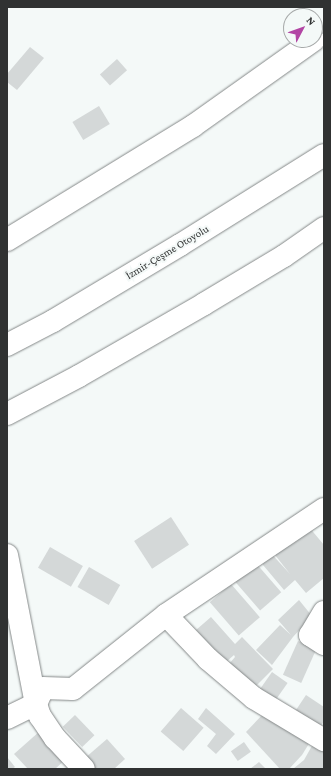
<!DOCTYPE html>
<meta charset="utf-8">
<style>
body{margin:0}
#map{position:relative;width:331px;height:776px;overflow:hidden;background:#f4f9f8;font-family:"Crimson Pro",serif}
div>[style]{position:absolute}
[style*='--x']{left:calc(var(--x)*1px);top:calc(var(--y)*1px);width:calc(var(--w)*1px);rotate:calc(var(--a)*1deg)}
.building>*{inset:0;background:#d4d8d8;transform-origin:0 0}
.roads{filter:drop-shadow(0 0 1px #848888) drop-shadow(0 0 1px #848888)}
.minor>*{height:22px;margin:-11px;padding:0 11px;transform-origin:11px;border-radius:11px;background:#fff}
.major>*{height:22px;margin:-11px;padding:0 11px;transform-origin:11px;border-radius:11px;background:#fff}
.highway>*{height:22px;margin:-11px;padding:0 11px;transform-origin:11px;border-radius:11px;background:#fff}
span{translate:-50% -50%;white-space:nowrap;text-align:center;line-height:1.15;-webkit-text-stroke:4px #f4f9f8;paint-order:stroke}
.street-label{font-size:11px;color:#303232}
.frame{position:absolute;inset:0;border:8px solid #303232;pointer-events:none}
.north{position:absolute;left:283px;top:8px;width:40px;height:40px;box-sizing:border-box;background:#f4f9f8;border:1px solid #a6a9a9;border-radius:50%;rotate:49deg;font-size:11px;font-weight:700;line-height:16px;text-align:center;color:#303232}
.north::after{content:'';display:block;margin:auto;width:14px;height:18px;background:#b245a4;clip-path:polygon(50% 0,100% 100%,50% 72%,0 100%)}
</style>
<div id="map">
<div class="building">
<i style="clip-path:polygon(30px 47px,44px 58px,17px 90px,7px 82px,7px 74px)"></i>
<i style="left:117px;top:59px;width:15px;height:23px;rotate:48deg"></i>
<i style="left:99px;top:106px;width:21px;height:31px;rotate:59deg"></i>
<i style="left:171px;top:517px;width:33px;height:44px;rotate:57deg"></i>
<i style="clip-path:polygon(309px 527px,324px 545px,324px 578px,306px 593px,295px 580px,284px 590px,258px 559px,268px 550px,290px 574px,275px 555px)"></i>
<i style="left:50px;top:547px;width:38px;height:24px;rotate:30deg"></i>
<i style="left:255px;top:562px;width:40px;height:28px;rotate:49deg"></i>
<i style="left:89px;top:567px;width:36px;height:23px;rotate:30deg"></i>
<i style="left:231px;top:584px;width:44px;height:28px;rotate:49deg"></i>
<i style="clip-path:polygon(299px 600px,312px 616px,293px 637px,272px 665px,256px 650px,280px 625px,291px 635px,278px 620px)"></i>
<i style="clip-path:polygon(211px 617px,235px 644px,242px 637px,273px 669px,253px 689px,229px 664px,235px 657px,234px 655px,226px 662px,196px 630px)"></i>
<i style="left:298px;top:641px;width:20px;height:37px;rotate:24deg"></i>
<i style="left:272px;top:672px;width:19px;height:22px;rotate:35deg"></i>
<i style="clip-path:polygon(306px 695px,324px 707px,324px 721px,319px 729px,294px 713px)"></i>
<i style="left:181px;top:708px;width:30px;height:31px;rotate:41deg"></i>
<i style="clip-path:polygon(206px 708px,235px 734px,216px 754px,207px 746px,216px 734px,198px 719px)"></i>
<i style="clip-path:polygon(265px 712px,310px 742px,302px 755px,289px 769px,280px 769px,246px 732px)"></i>
<i style="left:75px;top:715px;width:28px;height:17px;rotate:46deg"></i>
<i style="clip-path:polygon(40px 731px,65px 760px,55px 769px,28px 769px,14px 754px)"></i>
<i style="clip-path:polygon(107px 739px,125px 759px,114px 769px,95px 769px,85px 758px)"></i>
<i style="left:244px;top:742px;width:12px;height:16px;rotate:55deg"></i>
<i style="clip-path:polygon(313px 744px,324px 750px,324px 769px,293px 769px,304px 760px)"></i>
<i style="clip-path:polygon(7px 757px,15px 767px,12px 769px,7px 769px)"></i>
<i style="clip-path:polygon(259px 762px,266px 769px,250px 769px)"></i>
</div>
<div class="roads">
<div class="minor">
<i style="--x:7;--y:555;--w:152;--a:79"></i>
<i style="--x:36;--y:704;--w:13;--a:72"></i>
<i style="--x:40;--y:716;--w:27;--a:56"></i>
<i style="--x:55;--y:738;--w:42;--a:46.9"></i>
<i style="--x:324;--y:612;--w:27;--a:121"></i>
<i style="--x:310;--y:635;--w:17;--a:33"></i>
<i style="--x:166;--y:615;--w:61;--a:46.3"></i>
<i style="--x:208;--y:659;--w:60;--a:40.3"></i>
<i style="--x:254;--y:698;--w:82;--a:31"></i>
<i style="--x:7;--y:718;--w:32;--a:-26"></i>
<i style="--x:36;--y:704;--w:17;--a:-66"></i>
<i style="--x:43;--y:688;--w:30;--a:2"></i>
<i style="--x:73;--y:689;--w:119;--a:-38.5"></i>
<i style="--x:166;--y:615;--w:190;--a:-33.9"></i>
</div>
<div class="major">
<i style="--x:7;--y:240;--w:218;--a:-31.5"></i>
<i style="--x:193;--y:126;--w:148;--a:-35.4"></i>
</div>
<div class="highway">
<i style="--x:7;--y:345;--w:52;--a:-27.6"></i>
<i style="--x:53;--y:321;--w:148;--a:-30.9"></i>
<i style="--x:180;--y:245;--w:170;--a:-32"></i>
<i style="--x:7;--y:414;--w:81;--a:-27.8"></i>
<i style="--x:79;--y:376;--w:144;--a:-29.9"></i>
<i style="--x:204;--y:304;--w:93;--a:-31"></i>
<i style="--x:284;--y:256;--w:49;--a:-35"></i>
</div>
</div>
<div class="street-label">
<span style="left:167px;top:252px;rotate:-31deg">İzmir-Çeşme Otoyolu</span>
</div>
<div class="frame"></div>
<div class="north">N</div>
</div>
